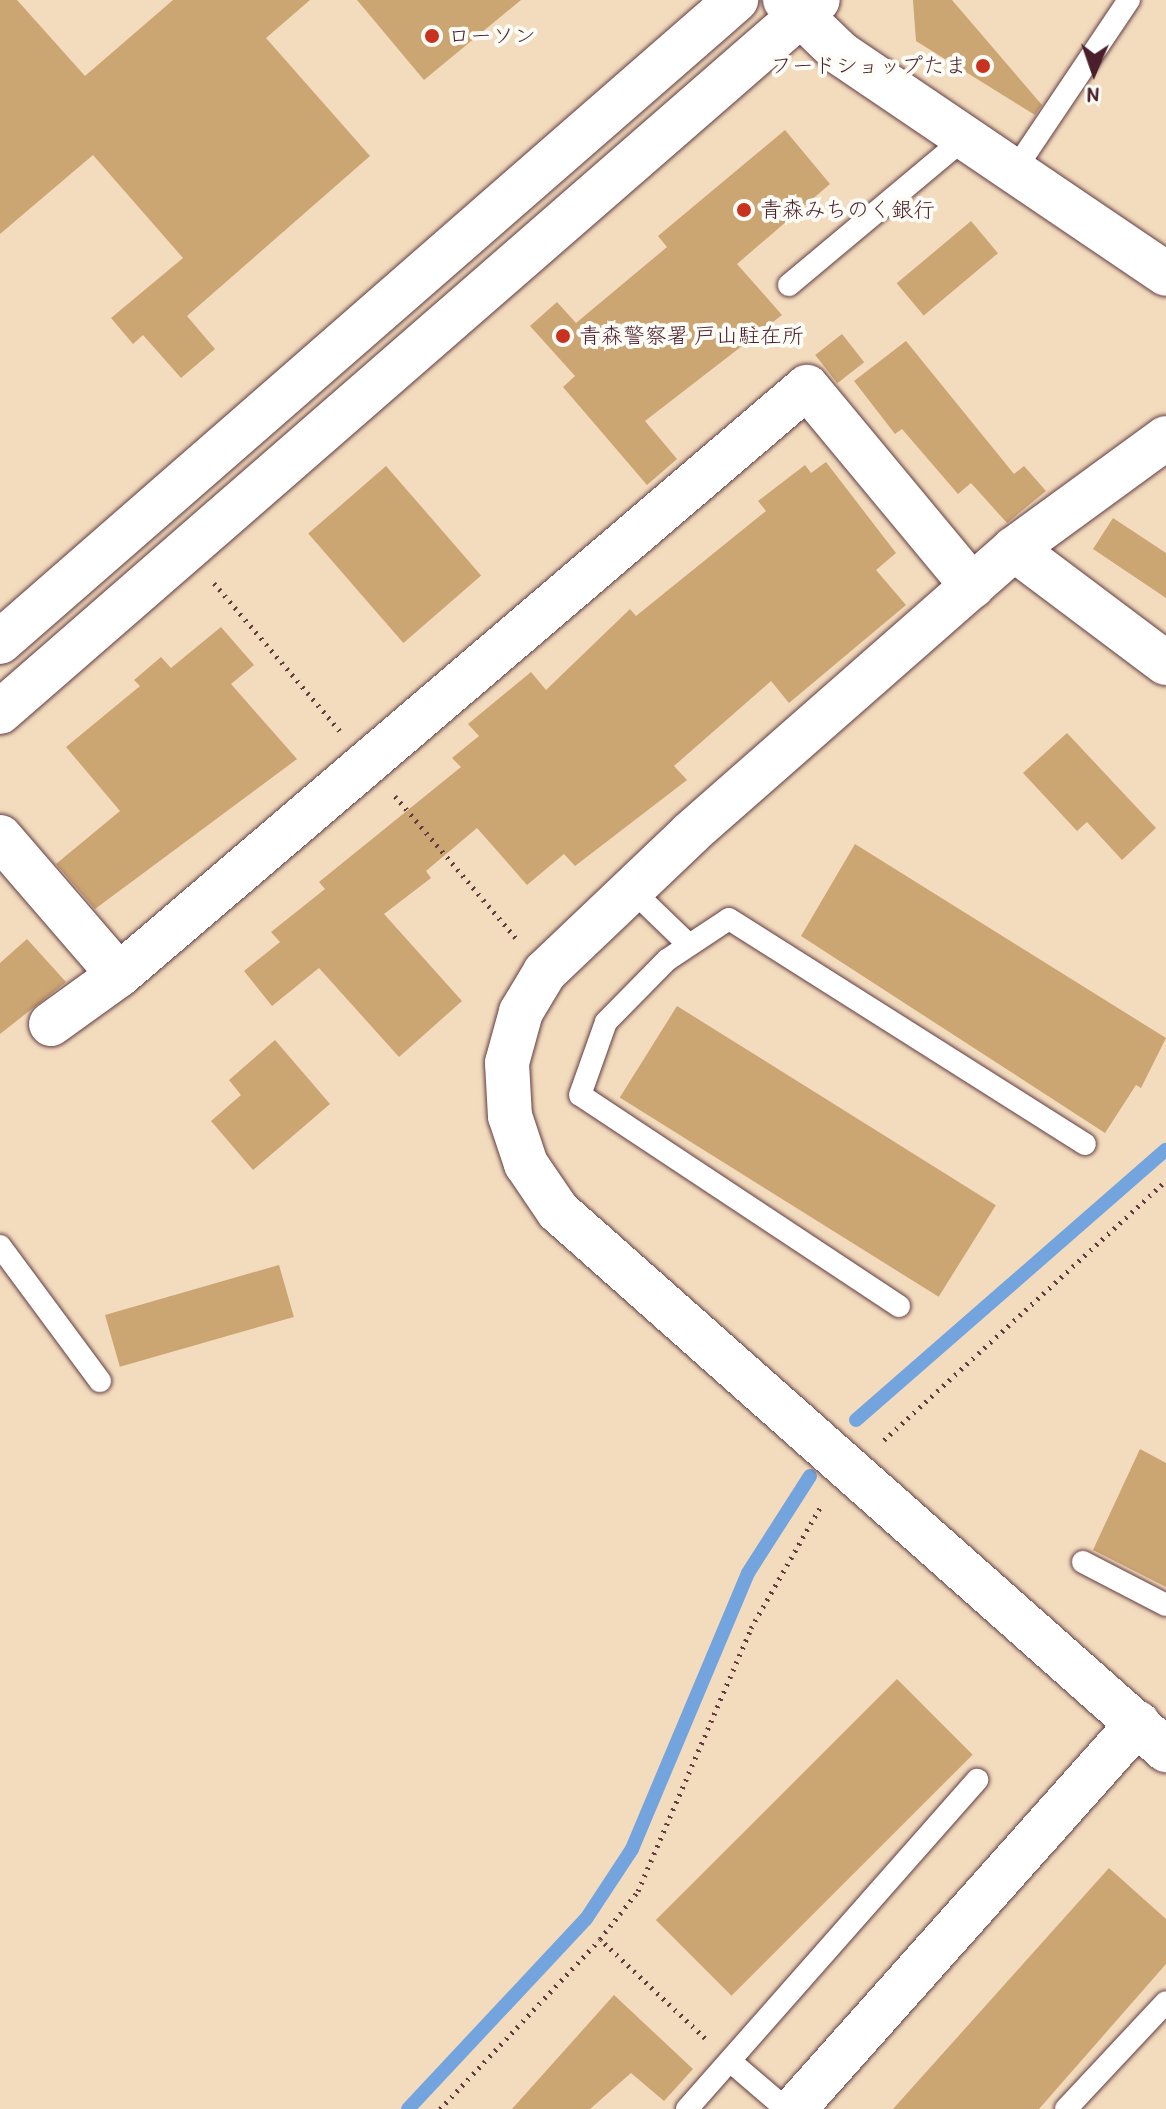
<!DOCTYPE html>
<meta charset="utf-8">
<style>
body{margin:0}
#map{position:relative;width:1166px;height:2109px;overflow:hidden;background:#f3dcbe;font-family:"Patrick Hand","Klee One",sans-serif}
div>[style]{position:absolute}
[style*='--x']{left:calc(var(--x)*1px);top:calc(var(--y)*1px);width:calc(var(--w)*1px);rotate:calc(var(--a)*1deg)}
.stream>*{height:14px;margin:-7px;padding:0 7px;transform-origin:7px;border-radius:7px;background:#74a4de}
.building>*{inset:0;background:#cba572;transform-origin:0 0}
.path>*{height:5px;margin-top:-2.5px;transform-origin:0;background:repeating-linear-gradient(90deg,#633b41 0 2px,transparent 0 8px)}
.roads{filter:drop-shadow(0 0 2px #633b41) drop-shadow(0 0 2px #633b41)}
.service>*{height:22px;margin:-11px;padding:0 11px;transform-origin:11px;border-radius:11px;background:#fff}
.minor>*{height:44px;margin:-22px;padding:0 22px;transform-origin:22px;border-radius:22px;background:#fff}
.tertiary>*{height:44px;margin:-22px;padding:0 22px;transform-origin:22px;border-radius:22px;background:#fff}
.dots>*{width:22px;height:22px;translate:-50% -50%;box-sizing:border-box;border:4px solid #fdfcf7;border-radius:50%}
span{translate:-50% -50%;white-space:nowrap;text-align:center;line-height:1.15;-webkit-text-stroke:8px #fdfcf7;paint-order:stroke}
.poi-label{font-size:22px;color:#4a1f2b}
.left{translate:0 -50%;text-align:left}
.right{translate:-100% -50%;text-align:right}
.north{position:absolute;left:1054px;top:32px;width:80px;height:80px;-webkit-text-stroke:6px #fdfcf7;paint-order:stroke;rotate:182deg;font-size:22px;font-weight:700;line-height:32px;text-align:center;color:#4a1f2b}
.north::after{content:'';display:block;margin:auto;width:28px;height:36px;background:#4a1f2b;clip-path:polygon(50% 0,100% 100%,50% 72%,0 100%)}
</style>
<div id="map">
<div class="stream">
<i style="--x:856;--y:1420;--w:411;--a:-41.1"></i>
<i style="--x:408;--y:2109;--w:260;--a:-46.9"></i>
<i style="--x:586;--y:1919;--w:84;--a:-56.7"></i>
<i style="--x:632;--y:1849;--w:299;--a:-67.2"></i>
<i style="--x:748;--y:1573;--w:115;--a:-57.4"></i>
</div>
<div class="building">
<i style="clip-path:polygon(0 0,17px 0,85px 76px,173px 0,310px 0,266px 38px,370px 156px,187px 316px,215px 349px,181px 378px,143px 335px,133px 344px,111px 318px,183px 258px,93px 155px,0 234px)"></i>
<i style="clip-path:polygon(357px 0,521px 0,424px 80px)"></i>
<i style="clip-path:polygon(913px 0,952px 0,1042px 105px,1035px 115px,916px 41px)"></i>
<i style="clip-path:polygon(785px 130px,830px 184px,737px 264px,782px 315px,645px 421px,677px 459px,647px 485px,563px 387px,575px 376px,530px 326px,557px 302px,576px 323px,667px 247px,658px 236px)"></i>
<i style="left:971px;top:221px;width:42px;height:97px;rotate:50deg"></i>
<i style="left:842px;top:334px;width:36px;height:34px;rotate:52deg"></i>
<i style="clip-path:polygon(906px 341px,1014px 474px,1024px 466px,1046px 491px,1007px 523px,971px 483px,958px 494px,902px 429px,895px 434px,854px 381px)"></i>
<i style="clip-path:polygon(826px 462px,896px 553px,876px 570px,906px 605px,789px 703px,771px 681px,674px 766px,687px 780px,575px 866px,564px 854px,527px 885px,477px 828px,426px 871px,431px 878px,384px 914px,462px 1001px,399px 1057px,319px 968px,272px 1006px,244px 971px,280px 942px,271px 932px,325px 889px,319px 882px,461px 767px,452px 758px,479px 736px,468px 724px,531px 672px,546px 690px,630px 609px,636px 616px,766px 511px,758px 501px,805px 465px,811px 473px)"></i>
<i style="left:386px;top:466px;width:145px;height:103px;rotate:49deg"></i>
<i style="clip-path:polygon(1113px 518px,1166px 553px,1166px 598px,1093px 549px)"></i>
<i style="clip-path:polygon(221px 627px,254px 665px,231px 684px,297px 759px,95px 909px,56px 864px,120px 811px,66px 747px,140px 686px,134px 680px,161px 657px,171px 668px)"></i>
<i style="clip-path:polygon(1067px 733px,1156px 828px,1122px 860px,1087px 822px,1077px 831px,1023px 773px)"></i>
<i style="clip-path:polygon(855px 844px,1166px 1038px,1141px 1088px,1136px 1085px,1105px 1133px,801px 936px)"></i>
<i style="clip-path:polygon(27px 939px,66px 982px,0 1034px,0 963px)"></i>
<i style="left:677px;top:1006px;width:376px;height:108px;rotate:32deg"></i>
<i style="clip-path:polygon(275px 1040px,330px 1104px,253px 1170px,211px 1121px,241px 1095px,229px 1080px)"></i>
<i style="left:279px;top:1265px;width:54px;height:181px;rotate:74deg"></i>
<i style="clip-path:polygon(1140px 1449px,1166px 1463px,1166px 1587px,1093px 1550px)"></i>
<i style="left:897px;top:1679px;width:107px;height:341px;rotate:45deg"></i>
<i style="clip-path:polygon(1109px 1868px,1166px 1919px,1166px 1964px,1039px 2109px,893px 2109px)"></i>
<i style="clip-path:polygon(614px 1995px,693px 2069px,664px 2101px,631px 2073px,590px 2109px,512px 2109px)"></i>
</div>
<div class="path">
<i style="--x:214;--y:583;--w:194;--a:49.6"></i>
<i style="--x:395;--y:796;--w:187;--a:49.6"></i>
<i style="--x:884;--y:1440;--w:383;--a:-42.6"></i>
<i style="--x:705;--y:2038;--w:144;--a:-136.7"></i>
<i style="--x:600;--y:1939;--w:61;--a:-51.6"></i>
<i style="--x:638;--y:1891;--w:286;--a:-66.7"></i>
<i style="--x:751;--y:1628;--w:143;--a:-60.2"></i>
<i style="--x:440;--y:2109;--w:233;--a:-46.7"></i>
</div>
<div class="roads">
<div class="service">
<i style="--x:1014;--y:171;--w:206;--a:-56.1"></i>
<i style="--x:789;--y:285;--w:229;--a:-39.9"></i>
<i style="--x:632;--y:890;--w:79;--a:44"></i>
<i style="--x:0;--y:1246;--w:168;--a:53.5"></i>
<i style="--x:899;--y:1306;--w:382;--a:-146.5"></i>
<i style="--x:580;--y:1095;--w:77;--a:-70.4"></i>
<i style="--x:606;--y:1022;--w:87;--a:-45.5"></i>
<i style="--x:667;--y:960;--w:74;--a:-33.5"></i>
<i style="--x:729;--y:919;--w:421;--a:32.3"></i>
<i style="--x:1083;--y:1562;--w:93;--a:27.4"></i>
<i style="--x:730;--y:2061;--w:74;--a:40.6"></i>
<i style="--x:687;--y:2109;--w:439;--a:-48.6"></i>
<i style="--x:1066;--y:2109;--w:146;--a:-46.9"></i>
</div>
<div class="minor">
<i style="--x:1166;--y:438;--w:188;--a:143.9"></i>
<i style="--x:1014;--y:549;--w:430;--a:138.7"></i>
<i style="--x:691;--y:833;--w:202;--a:136.4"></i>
<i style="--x:545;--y:972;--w:47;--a:121"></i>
<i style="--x:521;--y:1012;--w:53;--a:105.4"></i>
<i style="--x:507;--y:1063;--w:53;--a:86.8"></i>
<i style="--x:510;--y:1116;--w:51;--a:71.6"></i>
<i style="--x:526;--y:1164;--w:57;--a:55.8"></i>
<i style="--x:558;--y:1211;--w:813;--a:41.56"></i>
<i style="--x:1014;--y:549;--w:190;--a:36.9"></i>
<i style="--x:0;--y:837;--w:182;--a:49.2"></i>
<i style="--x:51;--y:1024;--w:84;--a:-35.8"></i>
<i style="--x:119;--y:975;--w:905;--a:-40.52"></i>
<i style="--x:807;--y:387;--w:259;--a:50.3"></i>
<i style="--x:794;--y:2109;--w:517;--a:-48.29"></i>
</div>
<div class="tertiary">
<i style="--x:785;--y:0;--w:76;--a:43.9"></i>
<i style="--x:840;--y:53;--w:394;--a:34.1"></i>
<i style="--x:0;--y:642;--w:977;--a:-41.1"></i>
<i style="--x:0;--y:712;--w:1084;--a:-41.04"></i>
</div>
</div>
<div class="dots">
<i style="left:432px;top:36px;background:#c8321e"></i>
<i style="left:983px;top:66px;background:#c8321e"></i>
<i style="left:744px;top:210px;background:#c8321e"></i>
<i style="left:563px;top:336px;background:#c8321e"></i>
</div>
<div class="poi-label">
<span class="left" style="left:448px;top:36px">ローソン</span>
<span class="right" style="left:967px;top:66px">フードショップたま</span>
<span class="left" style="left:760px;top:210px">青森みちのく銀行</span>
<span class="left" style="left:579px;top:336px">青森警察署 戸山駐在所</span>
</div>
<div class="north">N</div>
</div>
